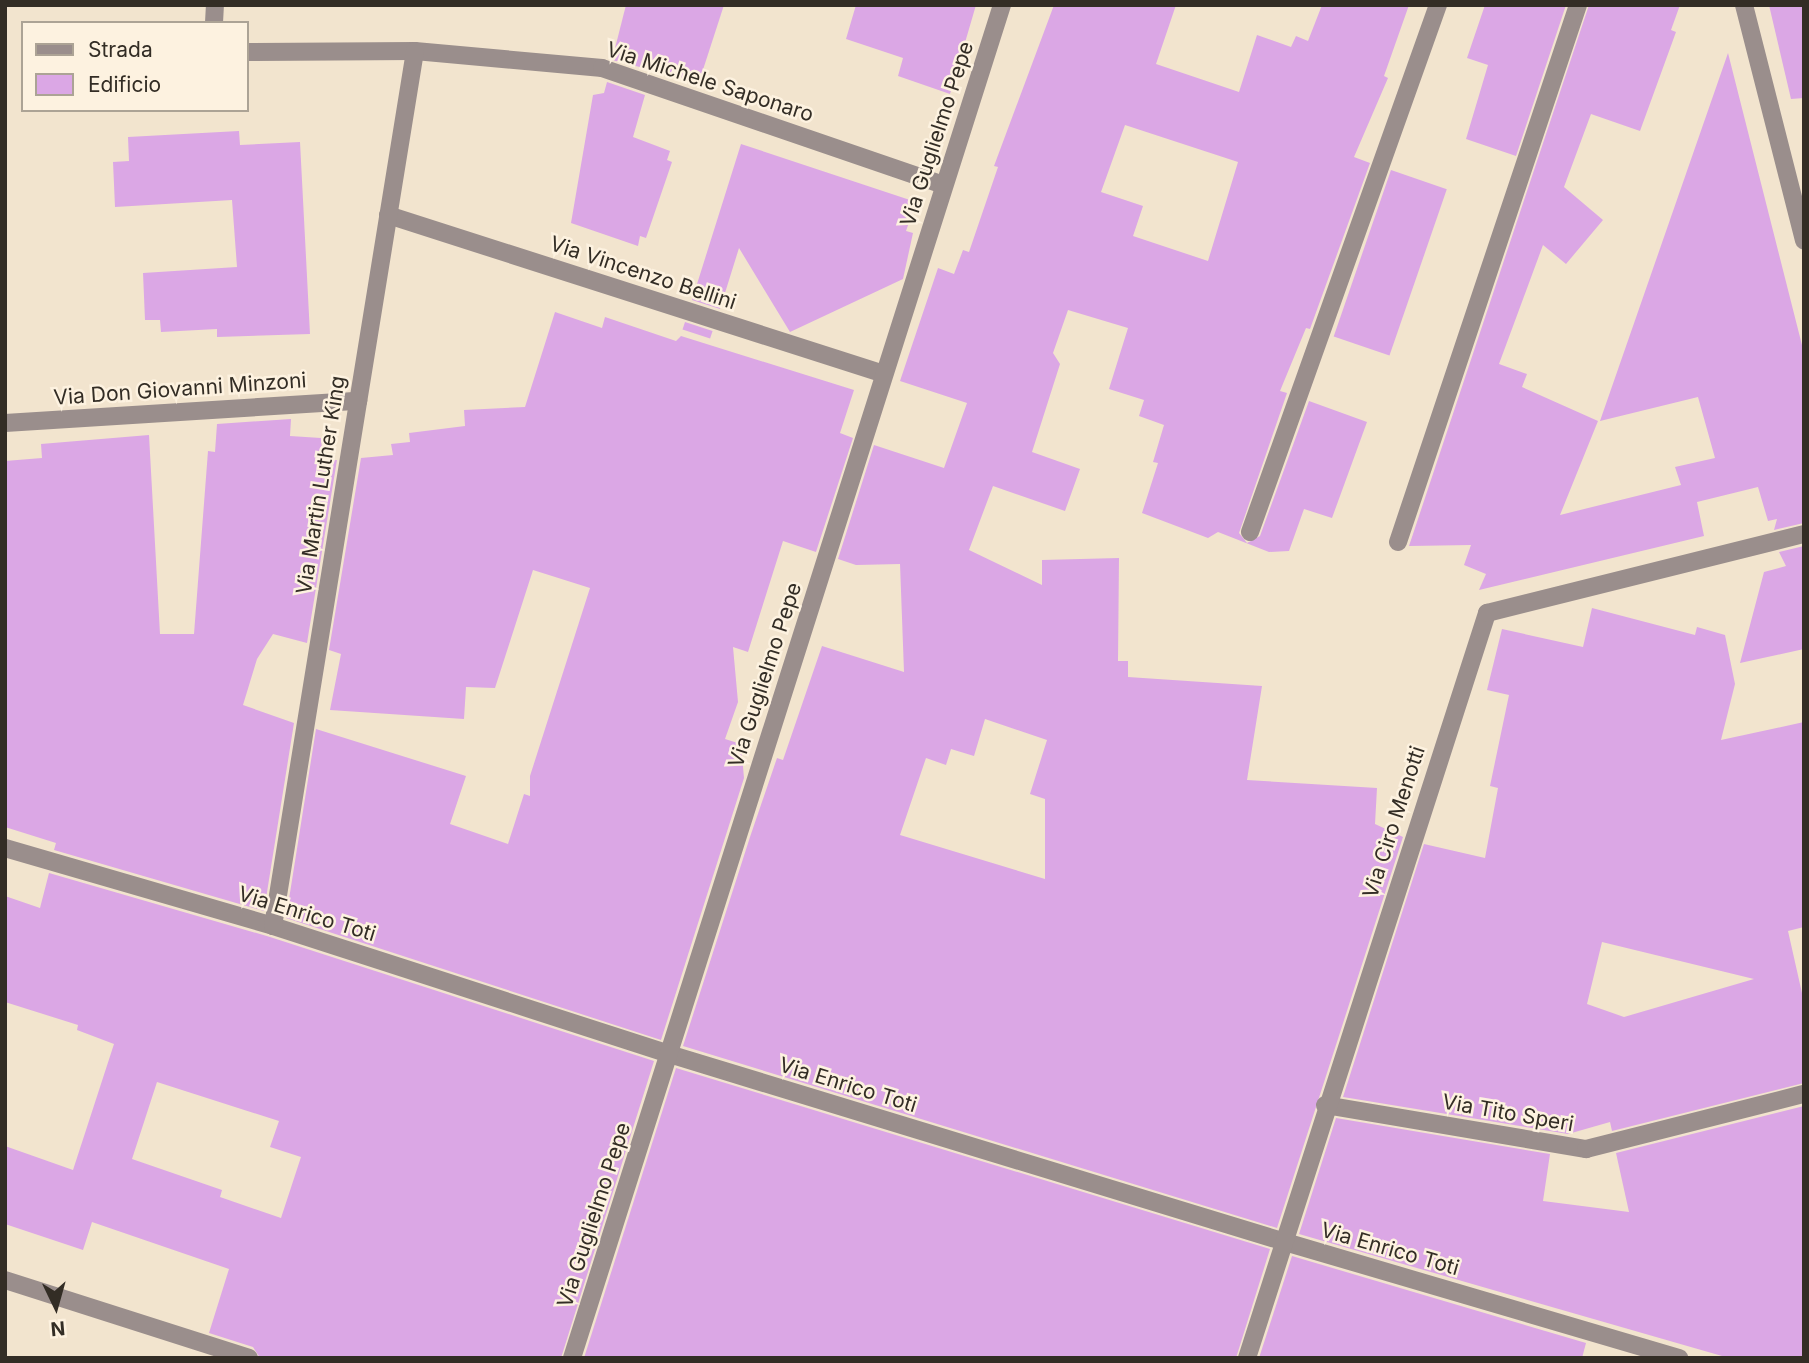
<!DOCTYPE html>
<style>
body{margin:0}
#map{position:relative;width:1809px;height:1363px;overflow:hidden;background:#f2e4ce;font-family:Inter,sans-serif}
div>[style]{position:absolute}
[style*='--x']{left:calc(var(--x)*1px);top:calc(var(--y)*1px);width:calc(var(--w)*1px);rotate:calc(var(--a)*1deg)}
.building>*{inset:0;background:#dba7e5;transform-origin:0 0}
.minor>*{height:18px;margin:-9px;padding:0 9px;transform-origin:9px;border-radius:9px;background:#9a8e8c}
span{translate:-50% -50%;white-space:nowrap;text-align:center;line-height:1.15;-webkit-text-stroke:5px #fdf2e0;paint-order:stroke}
.street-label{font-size:21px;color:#332d25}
.frame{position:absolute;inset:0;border:7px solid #332d25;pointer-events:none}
.legend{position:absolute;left:21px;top:21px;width:228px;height:91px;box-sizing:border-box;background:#fdf2e0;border:2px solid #aca395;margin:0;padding:9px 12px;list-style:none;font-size:21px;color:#332d25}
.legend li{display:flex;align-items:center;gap:14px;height:35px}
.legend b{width:35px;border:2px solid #aca395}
.north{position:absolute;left:21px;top:1272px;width:70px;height:70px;-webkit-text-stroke:5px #fdf2e0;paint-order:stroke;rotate:175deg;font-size:19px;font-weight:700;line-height:28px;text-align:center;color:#332d25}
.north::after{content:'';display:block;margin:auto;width:24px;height:32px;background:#332d25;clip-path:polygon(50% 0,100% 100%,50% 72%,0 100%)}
</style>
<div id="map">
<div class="building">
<i style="clip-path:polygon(626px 5px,724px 5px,699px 82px,612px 60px)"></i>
<i style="clip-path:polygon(856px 5px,976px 5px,950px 94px,898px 76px,903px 58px,846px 39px)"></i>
<i style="clip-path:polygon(evenodd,1054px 5px,1176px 5px,1156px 64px,1239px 92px,1257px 35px,1291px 47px,1296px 36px,1308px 41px,1322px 5px,1409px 5px,1384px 76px,1388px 78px,1354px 157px,1370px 163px,1310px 329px,1306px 328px,1280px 391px,1287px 393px,1239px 533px,1247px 543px,1260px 536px,1309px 401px,1367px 422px,1332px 518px,1304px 509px,1289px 551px,1269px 552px,1218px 532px,1208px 538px,1142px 513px,1158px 463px,1153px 462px,1164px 425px,1139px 416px,1144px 400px,1109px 389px,1128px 328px,1068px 310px,1053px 353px,1060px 364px,1032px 452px,1080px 469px,1065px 511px,993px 486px,969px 550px,1042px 585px,1042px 560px,1119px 558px,1118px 661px,1128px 661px,1128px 677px,1262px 686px,1247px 780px,1377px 788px,1375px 824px,1403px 837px,1277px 1228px,683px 1046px,750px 837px,777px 758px,783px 760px,822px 646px,904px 672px,900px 564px,856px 565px,838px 559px,874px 445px,944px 468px,967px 403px,900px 381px,938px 268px,954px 274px,963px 250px,969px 252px,998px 167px,994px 166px,1054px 5px,1125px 125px,1238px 162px,1208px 261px,1133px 236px,1143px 206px,1101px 192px,1125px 125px,1054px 5px,985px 719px,1047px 740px,1030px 794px,1045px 799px,1045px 879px,900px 835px,926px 758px,946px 765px,951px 749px,974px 756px,985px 719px)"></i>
<i style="clip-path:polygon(1485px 5px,1566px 5px,1516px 156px,1466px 139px,1488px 65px,1467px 58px)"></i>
<i style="clip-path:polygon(1589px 5px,1680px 5px,1671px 30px,1676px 32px,1640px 131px,1591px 114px,1564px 187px,1603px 220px,1566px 264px,1543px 245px,1499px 364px,1527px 374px,1522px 387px,1598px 421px,1560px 515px,1681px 485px,1675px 467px,1715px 458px,1698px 397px,1600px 421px,1728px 53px,1804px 353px,1804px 523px,1774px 530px,1777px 519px,1768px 521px,1758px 487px,1697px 502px,1704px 536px,1479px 590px,1486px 574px,1464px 565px,1471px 545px,1409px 546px)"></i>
<i style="clip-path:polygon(1769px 5px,1804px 5px,1804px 98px,1791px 99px)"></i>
<i style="clip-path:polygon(607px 82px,645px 95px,633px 137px,670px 151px,667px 160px,672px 162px,646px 238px,640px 236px,638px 246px,571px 223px,593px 95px,604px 93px)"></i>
<i style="clip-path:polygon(239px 131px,240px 145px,300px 142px,310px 334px,217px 337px,217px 329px,161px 332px,160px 320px,145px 320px,143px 273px,237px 267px,232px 200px,115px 207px,113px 162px,129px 161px,128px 137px)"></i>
<i style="clip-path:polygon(741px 144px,916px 202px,906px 231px,913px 233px,903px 279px,790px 332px,739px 248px,720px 309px,692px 300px)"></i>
<i style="left:1391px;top:170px;width:59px;height:176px;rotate:19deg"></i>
<i style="clip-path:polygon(555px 312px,602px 328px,605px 317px,676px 341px,681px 336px,854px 390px,840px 433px,853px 438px,816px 552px,783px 541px,748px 652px,733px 647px,738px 702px,725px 739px,741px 744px,744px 778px,661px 1040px,286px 918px,316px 729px,466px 776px,450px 824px,508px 844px,524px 794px,530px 796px,530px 776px,590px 588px,533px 570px,495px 688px,466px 687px,464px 719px,330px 710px,341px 654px,329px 650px,361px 458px,393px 455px,391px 444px,410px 442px,409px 433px,465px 426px,464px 410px,525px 407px)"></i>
<i style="left:685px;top:322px;width:29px;height:8px;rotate:18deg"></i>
<i style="clip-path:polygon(291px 419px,290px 436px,321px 438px,323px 461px,337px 460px,307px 643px,273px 634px,257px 659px,243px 705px,294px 723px,264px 911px,54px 850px,56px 843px,5px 827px,5px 461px,42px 458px,41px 444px,149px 435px,160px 634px,194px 634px,208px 451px,215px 452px,217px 424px)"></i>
<i style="clip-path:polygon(1804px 546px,1804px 649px,1740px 663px,1764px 572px,1786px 566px,1779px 552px)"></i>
<i style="clip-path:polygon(evenodd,1592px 608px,1695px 635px,1697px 627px,1725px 635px,1735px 684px,1721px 740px,1804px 722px,1804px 927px,1788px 931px,1804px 1002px,1804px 1083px,1612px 1131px,1610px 1122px,1568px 1134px,1343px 1097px,1424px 844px,1485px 858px,1498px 788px,1490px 786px,1509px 695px,1487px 690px,1502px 629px,1583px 647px,1592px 608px,1602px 942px,1754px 979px,1624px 1017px,1587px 1004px,1602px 942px)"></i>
<i style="clip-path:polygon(evenodd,49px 873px,270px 937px,654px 1061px,561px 1358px,260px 1358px,253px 1347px,209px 1333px,229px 1269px,92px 1222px,83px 1250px,5px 1224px,5px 1146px,73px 1170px,114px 1044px,77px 1030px,78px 1025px,5px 1002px,5px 896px,40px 908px,49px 873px,157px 1082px,279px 1121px,270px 1147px,301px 1157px,281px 1218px,220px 1197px,222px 1190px,132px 1159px,157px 1082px)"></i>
<i style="clip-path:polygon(676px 1068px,1270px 1249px,1236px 1358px,584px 1358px)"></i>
<i style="clip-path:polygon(1804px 1106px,1804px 1358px,1729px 1358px,1299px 1234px,1336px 1118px,1550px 1154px,1543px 1201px,1629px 1212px,1616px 1153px)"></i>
<i style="clip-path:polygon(1292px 1256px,1586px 1343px,1582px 1358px,1259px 1358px)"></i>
</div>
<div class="minor">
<i style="--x:1744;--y:5;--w:243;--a:75.7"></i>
<i style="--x:214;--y:23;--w:18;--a:-87"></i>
<i style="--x:247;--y:52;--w:168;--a:-0.3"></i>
<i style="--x:415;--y:51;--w:188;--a:5.2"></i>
<i style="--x:602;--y:68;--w:361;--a:18.9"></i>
<i style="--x:388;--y:215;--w:521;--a:17.77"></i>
<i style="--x:5;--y:423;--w:354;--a:-3.6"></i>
<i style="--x:1250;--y:532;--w:560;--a:-70.37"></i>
<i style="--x:1398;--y:542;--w:566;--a:-71.47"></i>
<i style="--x:5;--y:848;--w:279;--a:16.2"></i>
<i style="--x:273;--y:926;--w:416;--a:17.9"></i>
<i style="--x:669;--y:1054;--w:644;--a:16.97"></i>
<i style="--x:1285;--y:1242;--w:411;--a:16.4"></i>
<i style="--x:273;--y:926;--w:886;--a:-80.78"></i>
<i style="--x:1325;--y:1105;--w:265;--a:9.6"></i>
<i style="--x:1586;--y:1149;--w:225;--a:-14.2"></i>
<i style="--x:5;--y:1280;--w:256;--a:17.7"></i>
<i style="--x:572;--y:1358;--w:1420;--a:-72.37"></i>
<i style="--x:1247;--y:1358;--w:783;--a:-72.14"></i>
<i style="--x:1487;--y:613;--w:327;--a:-14"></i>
</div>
<div class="street-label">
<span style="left:710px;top:82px;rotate:18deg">Via Michele Saponaro</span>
<span style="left:937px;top:134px;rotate:-72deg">Via Guglielmo Pepe</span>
<span style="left:643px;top:273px;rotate:18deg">Via Vincenzo Bellini</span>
<span style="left:180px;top:389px;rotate:-4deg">Via Don Giovanni Minzoni</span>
<span style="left:321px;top:485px;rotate:-81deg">Via Martin Luther King</span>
<span style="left:765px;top:675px;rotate:-72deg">Via Guglielmo Pepe</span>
<span style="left:1394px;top:822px;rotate:-72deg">Via Ciro Menotti</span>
<span style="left:307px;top:914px;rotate:17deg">Via Enrico Toti</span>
<span style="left:848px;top:1085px;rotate:17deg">Via Enrico Toti</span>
<span style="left:1508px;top:1113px;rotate:10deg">Via Tito Speri</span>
<span style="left:594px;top:1215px;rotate:-72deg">Via Guglielmo Pepe</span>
<span style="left:1390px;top:1249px;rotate:16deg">Via Enrico Toti</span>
</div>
<div class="frame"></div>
<ul class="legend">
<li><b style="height:9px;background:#9a8e8c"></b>Strada</li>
<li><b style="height:19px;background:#dba7e5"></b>Edificio</li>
</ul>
<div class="north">N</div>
</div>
